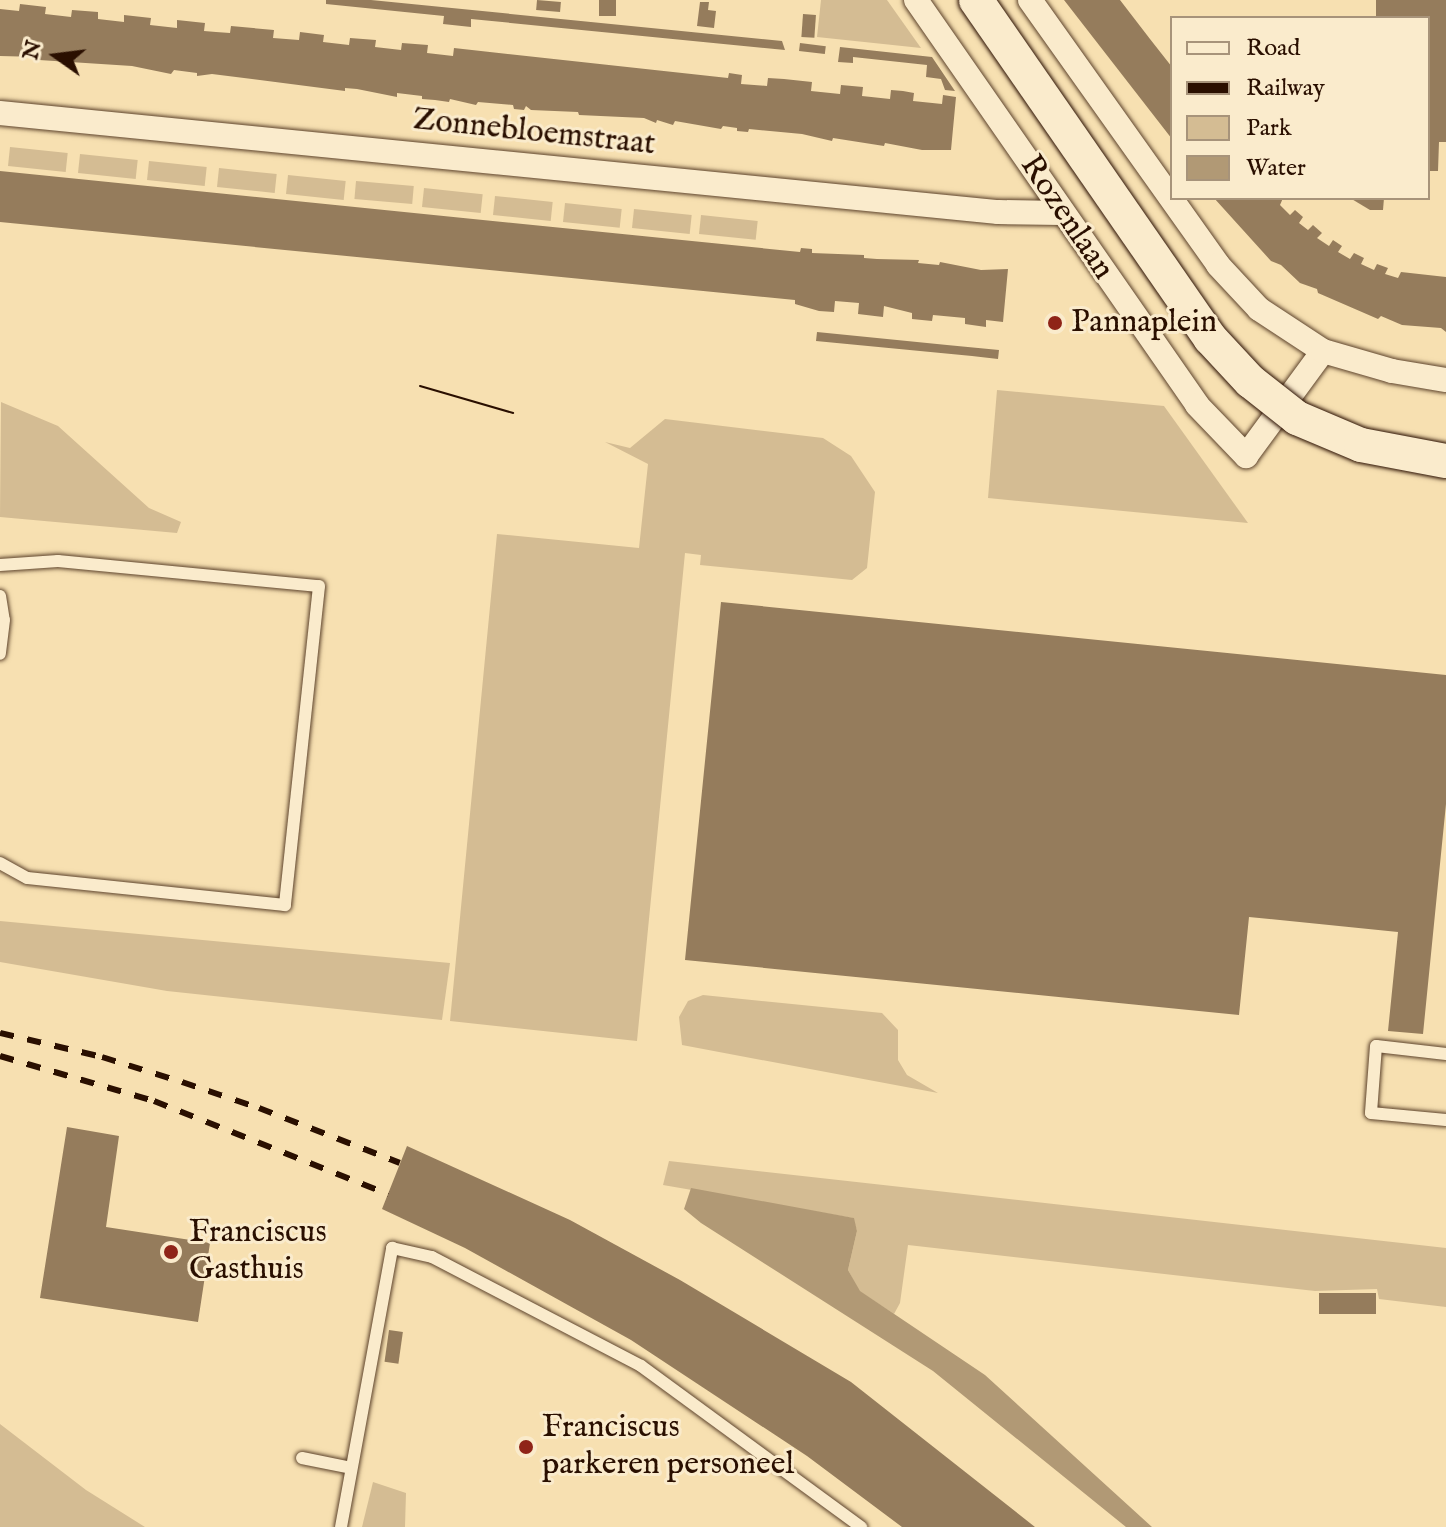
<!DOCTYPE html>
<style>
body{margin:0}
#map{position:relative;width:1446px;height:1527px;overflow:hidden;background:#f7e0b1;font-family:"IM FELL English",serif}
div>[style]{position:absolute}
[style*='--x']{left:calc(var(--x)*1px);top:calc(var(--y)*1px);width:calc(var(--w)*1px);rotate:calc(var(--a)*1deg)}
.green>*{inset:0;background:#d4bc93;transform-origin:0 0}
.water>*{inset:0;background:#b19975}
.building>*{inset:0;background:#957c5c;transform-origin:0 0}
.roads{filter:drop-shadow(0 0 2px #5d432c) drop-shadow(0 0 2px #5d432c)}
.lane>*{height:12px;margin:-6px;padding:0 6px;transform-origin:6px;border-radius:6px;background:#faebcc}
.street>*{height:24px;margin:-12px;padding:0 12px;transform-origin:12px;border-radius:12px;background:#faebcc}
.tram>*{height:2px;margin:-1px;padding:0 1px;transform-origin:1px;border-radius:1px;background:#2a0f00}
.rail>*{height:6px;margin-top:-3px;transform-origin:0;background:repeating-linear-gradient(90deg,#2a0f00 0 14px,transparent 0 28px)}
.bridges{filter:drop-shadow(0 0 2px #2a0f00) drop-shadow(0 0 2px #2a0f00)}
.secondary-bridge>*{height:34px;margin:-17px;padding:0 17px;transform-origin:17px;border-radius:17px;background:#faebcc}
.dots>*{width:22px;height:22px;translate:-50% -50%;box-sizing:border-box;border:4px solid #faebcc;border-radius:50%}
span{translate:-50% -50%;white-space:nowrap;text-align:center;line-height:1.15;-webkit-text-stroke:6px #faebcc;paint-order:stroke}
.street-label{font-size:32px;color:#2a0f00}
.poi-label{font-size:32px;color:#2a0f00}
.left{translate:0 -50%;text-align:left}
.legend{position:absolute;left:1170px;top:16px;width:260px;height:184px;box-sizing:border-box;background:#faebcc;border:2px solid #a7937a;margin:0;padding:10px 14px;list-style:none;font-size:24px;color:#2a0f00}
.legend li{display:flex;align-items:center;gap:16px;height:40px}
.legend b{width:40px;border:2px solid #a7937a}
.north{position:absolute;left:16px;top:16px;width:80px;height:80px;-webkit-text-stroke:6px #faebcc;paint-order:stroke;rotate:284deg;font-size:22px;font-weight:700;line-height:32px;text-align:center;color:#2a0f00}
.north::after{content:'';display:block;margin:auto;width:28px;height:36px;background:#2a0f00;clip-path:polygon(50% 0,100% 100%,50% 72%,0 100%)}
</style>
<div id="map">
<div class="green">
<i style="clip-path:polygon(821px 0,887px 0,921px 48px,817px 37px)"></i>
<i style="left:10px;top:147px;width:58px;height:19px;rotate:6deg"></i>
<i style="left:80px;top:154px;width:58px;height:19px;rotate:6deg"></i>
<i style="left:149px;top:161px;width:58px;height:19px;rotate:6deg"></i>
<i style="left:219px;top:168px;width:58px;height:19px;rotate:6deg"></i>
<i style="left:288px;top:175px;width:58px;height:19px;rotate:6deg"></i>
<i style="left:356px;top:181px;width:58px;height:18px;rotate:5deg"></i>
<i style="left:424px;top:188px;width:59px;height:19px;rotate:6deg"></i>
<i style="left:495px;top:196px;width:58px;height:19px;rotate:6deg"></i>
<i style="left:565px;top:203px;width:57px;height:19px;rotate:6deg"></i>
<i style="left:634px;top:209px;width:58px;height:19px;rotate:6deg"></i>
<i style="left:701px;top:215px;width:57px;height:19px;rotate:6deg"></i>
<i style="clip-path:polygon(997px 390px,1164px 406px,1248px 523px,988px 498px)"></i>
<i style="clip-path:polygon(1px 402px,58px 426px,149px 508px,181px 522px,177px 533px,0 517px)"></i>
<i style="clip-path:polygon(665px 419px,823px 438px,851px 456px,875px 492px,867px 568px,852px 580px,700px 565px,701px 555px,685px 553px,637px 1041px,450px 1021px,497px 534px,639px 548px,648px 464px,605px 442px,630px 448px)"></i>
<i style="clip-path:polygon(0 921px,450px 963px,442px 1020px,167px 991px,0 962px)"></i>
<i style="clip-path:polygon(703px 995px,882px 1013px,898px 1030px,898px 1060px,907px 1075px,938px 1093px,682px 1045px,679px 1017px,688px 1001px)"></i>
<i style="clip-path:polygon(669px 1161px,1446px 1248px,1446px 1307px,1379px 1299px,1377px 1289px,1315px 1291px,908px 1245px,900px 1303px,894px 1314px,859px 1291px,848px 1270px,857px 1231px,853px 1218px,663px 1185px)"></i>
<i style="clip-path:polygon(0 1424px,86px 1490px,145px 1527px,0 1527px)"></i>
<i style="clip-path:polygon(373px 1482px,406px 1493px,405px 1527px,362px 1527px)"></i>
</div>
<div class="water">
<i style="clip-path:polygon(691px 1188px,854px 1218px,857px 1231px,848px 1270px,860px 1291px,985px 1375px,1152px 1527px,1126px 1527px,933px 1371px,701px 1223px,684px 1209px)"></i>
</div>
<div class="building">
<i style="clip-path:polygon(326px 0,371px 0,782px 41px,785px 50px,471px 19px,471px 27px,443px 24px,444px 16px,326px 4px)"></i>
<i style="left:537px;top:0;width:24px;height:10px;rotate:5deg"></i>
<i style="left:599px;top:0;width:17px;height:16px"></i>
<i style="clip-path:polygon(1064px 0,1120px 0,1150px 39px,1172px 67px,1172px 139px)"></i>
<i style="clip-path:polygon(1376px 0,1446px 0,1446px 142px,1439px 142px,1438px 171px,1428px 171px,1428px 18px,1376px 18px)"></i>
<i style="clip-path:polygon(700px 2px,709px 2px,708px 10px,716px 11px,714px 28px,697px 26px)"></i>
<i style="clip-path:polygon(20px 4px,46px 7px,45px 14px,71px 17px,72px 10px,98px 12px,98px 19px,124px 22px,124px 15px,151px 18px,150px 25px,177px 28px,177px 20px,205px 23px,204px 31px,216px 32px,230px 33px,231px 26px,274px 30px,273px 38px,299px 40px,300px 32px,324px 35px,323px 42px,349px 45px,350px 38px,376px 40px,375px 47px,401px 50px,402px 43px,428px 45px,427px 53px,453px 56px,454px 48px,728px 78px,729px 73px,742px 75px,741px 84px,767px 86px,768px 78px,784px 79px,812px 82px,811px 91px,840px 94px,841px 85px,863px 87px,862px 96px,890px 99px,891px 90px,903px 91px,914px 93px,913px 101px,942px 104px,943px 95px,956px 97px,951px 150px,922px 150px,885px 143px,884px 146px,833px 138px,832px 141px,802px 134px,749px 129px,748px 132px,737px 131px,737px 128px,723px 126px,721px 129px,675px 121px,673px 125px,657px 120px,656px 123px,644px 118px,579px 115px,578px 112px,531px 110px,526px 106px,524px 110px,514px 109px,513px 105px,478px 102px,476px 105px,450px 99px,449px 102px,435px 100px,422px 99px,422px 96px,397px 93px,397px 97px,357px 89px,345px 88px,345px 91px,212px 74px,197px 76px,197px 73px,174px 70px,171px 74px,132px 66px,39px 60px,39px 57px,0 56px,0 9px,19px 11px)"></i>
<i style="left:803px;top:14px;width:13px;height:23px;rotate:4deg"></i>
<i style="left:800px;top:43px;width:26px;height:8px;rotate:7deg"></i>
<i style="clip-path:polygon(840px 47px,932px 57px,955px 91px,945px 90px,941px 79px,926px 77px,927px 65px,853px 57px,853px 63px,838px 62px)"></i>
<i style="clip-path:polygon(0 171px,800px 252px,801px 248px,812px 249px,812px 253px,864px 255px,864px 258px,877px 259px,919px 260px,918px 263px,939px 265px,940px 262px,981px 270px,1008px 269px,1003px 322px,986px 320px,986px 327px,965px 324px,965px 318px,933px 315px,932px 321px,912px 319px,912px 313px,884px 306px,883px 317px,858px 314px,859px 303px,835px 301px,834px 312px,819px 311px,795px 304px,795px 300px,0 222px)"></i>
<i style="clip-path:polygon(1214px 198px,1283px 198px,1280px 205px,1290px 215px,1295px 210px,1303px 217px,1299px 223px,1308px 230px,1313px 225px,1322px 233px,1317px 238px,1329px 246px,1333px 240px,1342px 246px,1338px 252px,1350px 259px,1354px 253px,1364px 258px,1361px 264px,1374px 270px,1377px 264px,1388px 268px,1385px 274px,1398px 278px,1401px 272px,1446px 277px,1446px 332px,1441px 328px,1402px 325px,1381px 316px,1378px 319px,1318px 293px,1317px 289px,1300px 283px,1281px 265px,1271px 261px)"></i>
<i style="clip-path:polygon(1350px 198px,1384px 198px,1383px 210px,1370px 210px)"></i>
<i style="clip-path:polygon(817px 332px,947px 345px,999px 350px,998px 359px,972px 356px,816px 341px)"></i>
<i style="clip-path:polygon(721px 602px,1446px 675px,1446px 804px,1423px 1034px,1388px 1031px,1398px 932px,1249px 917px,1239px 1015px,685px 960px)"></i>
<i style="clip-path:polygon(67px 1127px,119px 1136px,106px 1227px,210px 1243px,198px 1322px,40px 1298px)"></i>
<i style="clip-path:polygon(407px 1146px,570px 1220px,680px 1280px,851px 1382px,1035px 1527px,902px 1527px,807px 1456px,631px 1340px,465px 1248px,382px 1209px)"></i>
<i style="left:1319px;top:1293px;width:57px;height:21px"></i>
<i style="left:389px;top:1330px;width:14px;height:32px;rotate:8deg"></i>
</div>
<div class="roads">
<div class="lane">
<i style="--x:0;--y:565;--w:58;--a:-3.9"></i>
<i style="--x:58;--y:561;--w:262;--a:5.5"></i>
<i style="--x:319;--y:586;--w:321;--a:96.1"></i>
<i style="--x:285;--y:905;--w:259;--a:-174"></i>
<i style="--x:27;--y:878;--w:31;--a:-151"></i>
<i style="--x:0;--y:596;--w:24;--a:81"></i>
<i style="--x:4;--y:620;--w:34;--a:97"></i>
<i style="--x:1446;--y:1054;--w:70;--a:-173.5"></i>
<i style="--x:1376;--y:1046;--w:67;--a:94.3"></i>
<i style="--x:1371;--y:1113;--w:75;--a:5.3"></i>
<i style="--x:302;--y:1458;--w:50;--a:11.5"></i>
<i style="--x:341;--y:1527;--w:284;--a:-79.6"></i>
<i style="--x:392;--y:1248;--w:41;--a:12.7"></i>
<i style="--x:432;--y:1257;--w:236;--a:27.5"></i>
<i style="--x:641;--y:1366;--w:273;--a:36.2"></i>
</div>
<div class="street">
<i style="--x:916;--y:0;--w:493;--a:55.2"></i>
<i style="--x:1197;--y:405;--w:71;--a:46.1"></i>
<i style="--x:1246;--y:456;--w:130;--a:-53.7"></i>
<i style="--x:1030;--y:0;--w:325;--a:54.6"></i>
<i style="--x:1218;--y:265;--w:60;--a:47"></i>
<i style="--x:1259;--y:309;--w:77;--a:33.3"></i>
<i style="--x:1323;--y:351;--w:72;--a:16.2"></i>
<i style="--x:1392;--y:371;--w:55;--a:9.5"></i>
<i style="--x:0;--y:113;--w:1003;--a:5.67"></i>
<i style="--x:998;--y:212;--w:64;--a:0.9"></i>
</div>
</div>
<div class="tram">
<i style="--x:420;--y:386;--w:97;--a:16.2"></i>
</div>
<div class="rail">
<i style="--x:0;--y:1033;--w:105;--a:13.2"></i>
<i style="--x:102;--y:1057;--w:84;--a:17.4"></i>
<i style="--x:182;--y:1082;--w:81;--a:18.7"></i>
<i style="--x:259;--y:1108;--w:151;--a:21.3"></i>
<i style="--x:0;--y:1056;--w:160;--a:16.3"></i>
<i style="--x:154;--y:1101;--w:252;--a:21.7"></i>
</div>
<div class="bridges">
<div class="secondary-bridge">
<i style="--x:976;--y:0;--w:411;--a:55.3"></i>
<i style="--x:1210;--y:338;--w:59;--a:47.1"></i>
<i style="--x:1250;--y:381;--w:60;--a:38.2"></i>
<i style="--x:1297;--y:418;--w:69;--a:22.9"></i>
<i style="--x:1361;--y:445;--w:86;--a:10.7"></i>
</div>
</div>
<div class="dots">
<i style="left:1055px;top:323px;background:#8f2418"></i>
<i style="left:171px;top:1252px;background:#8f2418"></i>
<i style="left:526px;top:1447px;background:#8f2418"></i>
</div>
<div class="street-label">
<span style="left:534px;top:133px;rotate:6deg">Zonnebloemstraat</span>
<span style="left:1066px;top:218px;rotate:56deg">Rozenlaan</span>
</div>
<div class="poi-label">
<span class="left" style="left:1071px;top:323px">Pannaplein</span>
<span class="left" style="left:189px;top:1252px">Franciscus<br>Gasthuis</span>
<span class="left" style="left:542px;top:1447px">Franciscus<br>parkeren personeel</span>
</div>
<ul class="legend">
<li><b style="height:10px;background:#faebcc"></b>Road</li>
<li><b style="height:10px;background:#2a0f00"></b>Railway</li>
<li><b style="height:22px;background:#d4bc93"></b>Park</li>
<li><b style="height:22px;background:#b19975"></b>Water</li>
</ul>
<div class="north">N</div>
</div>
